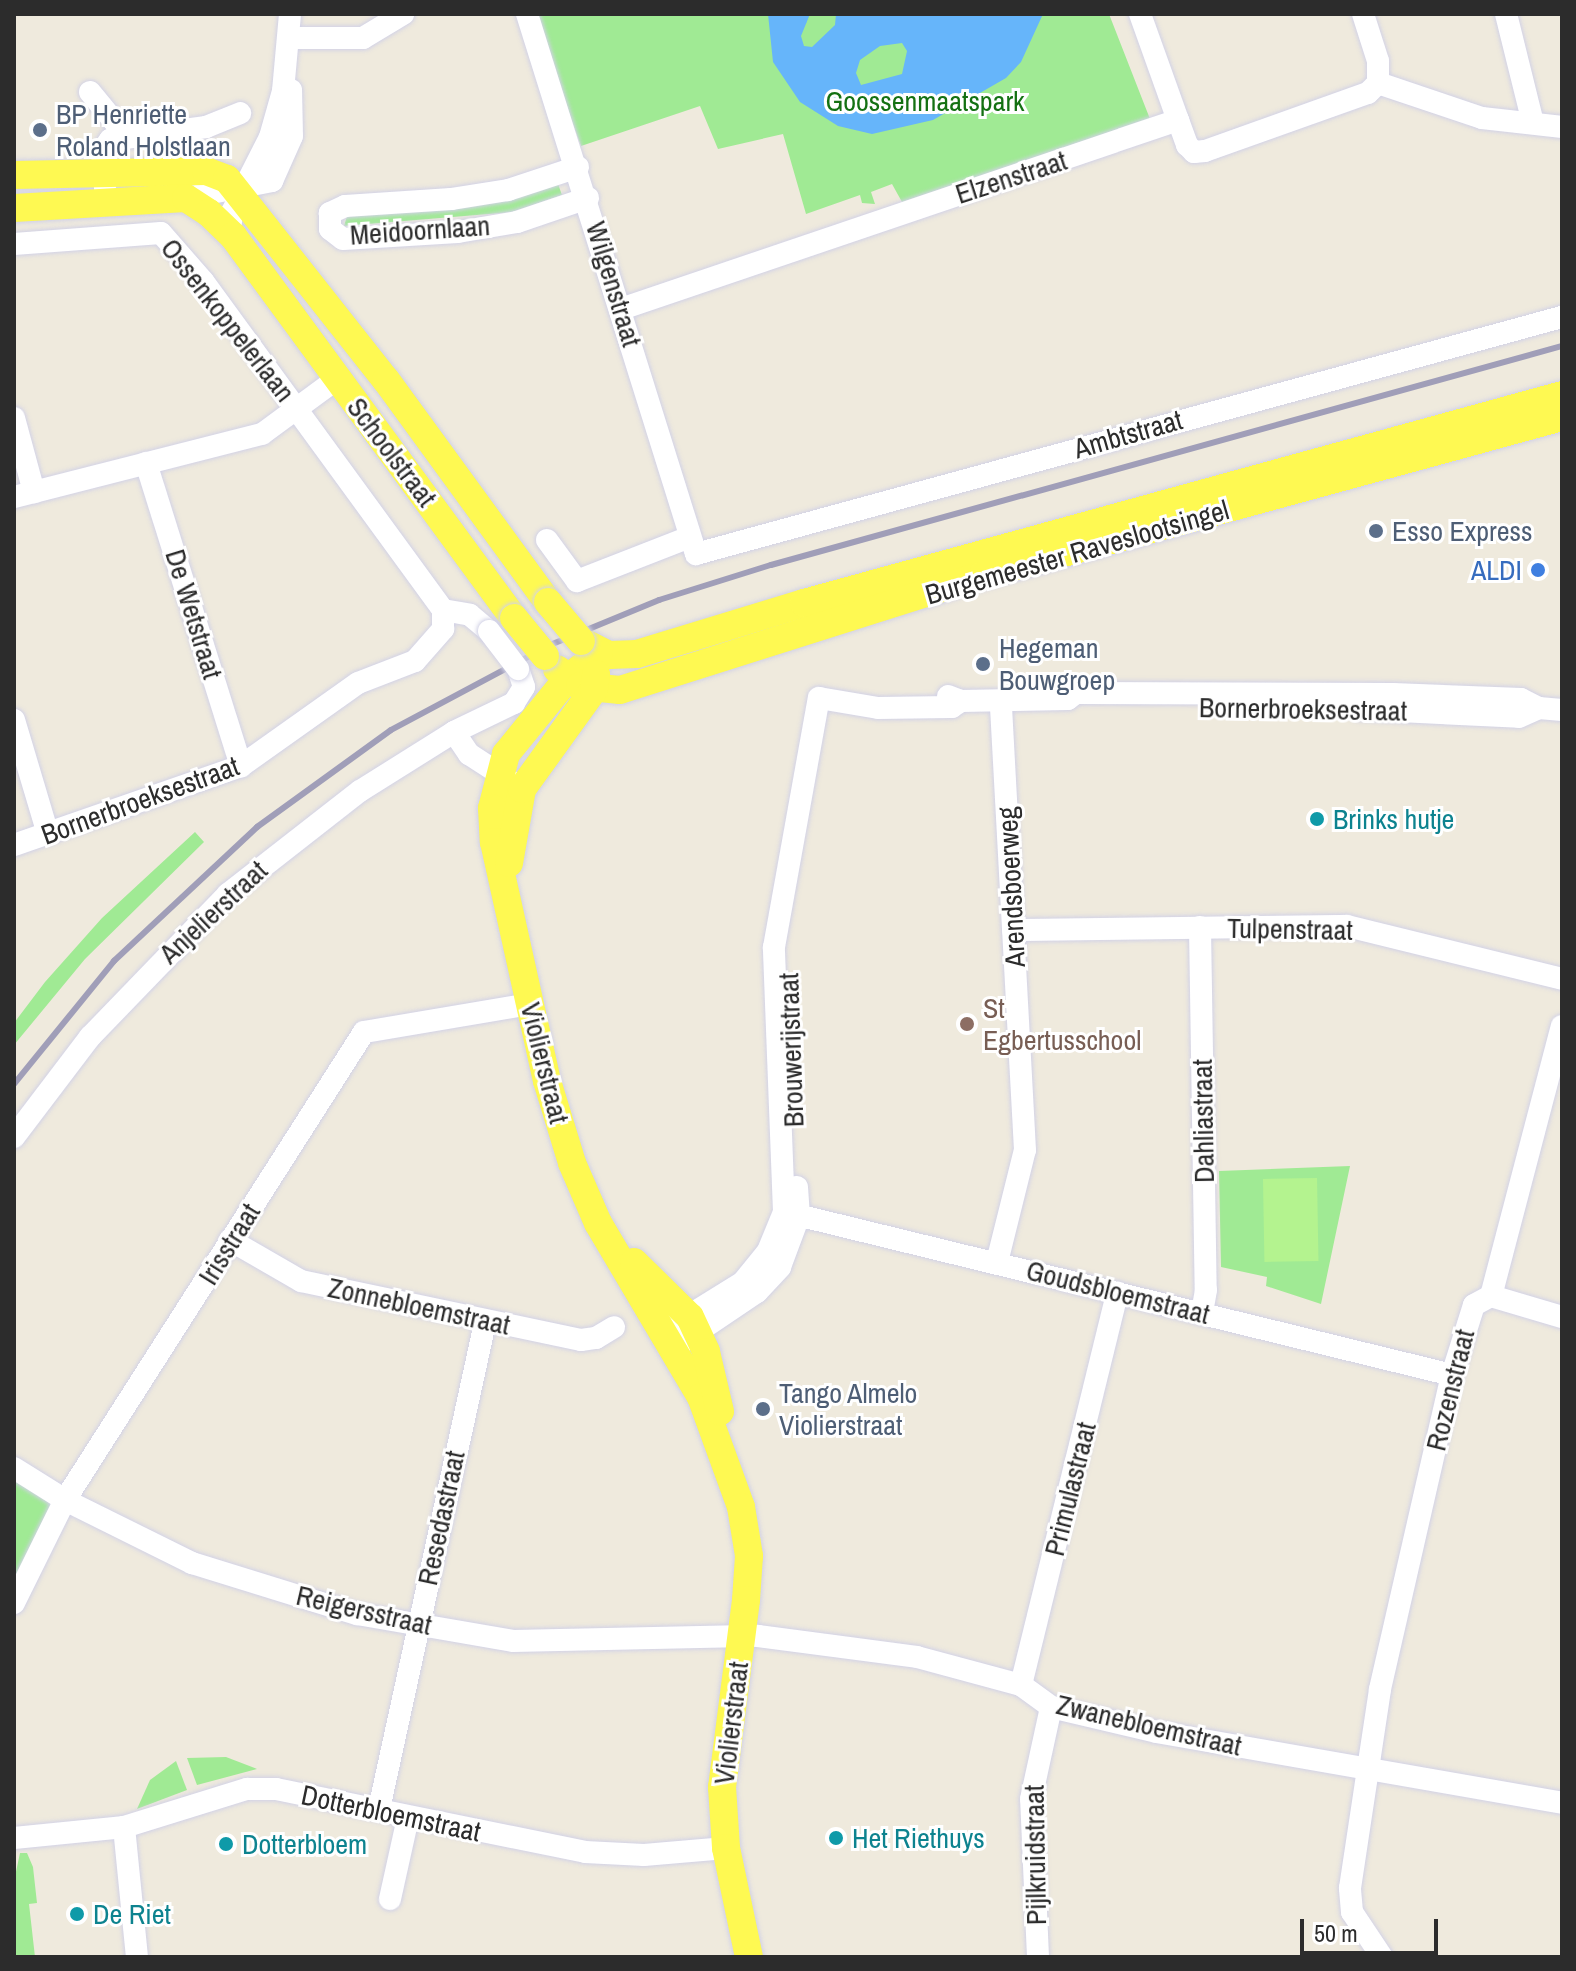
<!DOCTYPE html>
<style>
body{margin:0}
#map{position:relative;width:1576px;height:1971px;overflow:hidden;background:#efeadd;font-family:"Archivo Narrow",sans-serif}
div>[style]{position:absolute}
[style*='--x']{left:calc(var(--x)*1px);top:calc(var(--y)*1px);width:calc(var(--w)*1px);rotate:calc(var(--a)*1deg)}
.green>*{inset:0;background:#a0ea94}
.pitch>*{inset:0;background:#b4f38f;transform-origin:0 0}
.water>*{inset:0;background:#66b5fa}
.roads{filter:drop-shadow(0 0 2px #d2d2e6) drop-shadow(0 0 2px #d2d2e6)}
.minor>*{height:22px;margin:-11px;padding:0 11px;transform-origin:11px;border-radius:11px;background:#fff}
.major>*{height:28px;margin:-14px;padding:0 14px;transform-origin:14px;border-radius:14px;background:#fef952}
.rail>*{height:6px;margin:-3px;padding:0 3px;transform-origin:3px;border-radius:3px;background:#a09eb8}
.bridges{filter:drop-shadow(0 0 2px #d2d2e6) drop-shadow(0 0 2px #d2d2e6)}
.minor-bridge>*{height:22px;margin:-11px;padding:0 11px;transform-origin:11px;border-radius:11px;background:#fff}
.major-bridge>*{height:28px;margin:-14px;padding:0 14px;transform-origin:14px;border-radius:14px;background:#fef952}
.dots>*{width:22px;height:22px;translate:-50% -50%;box-sizing:border-box;border:4px solid #fff;border-radius:50%}
span{translate:-50% -50%;white-space:nowrap;text-align:center;line-height:1.15;-webkit-text-stroke:6px #fff;paint-order:stroke}
.park-label{font-size:28px;color:#147113}
.service-label{font-size:28px;color:#4e5e75}
.left{translate:0 -50%;text-align:left}
.street-label{font-size:28px;color:#2c2c2c}
.shop-label{font-size:28px;color:#366cbe}
.right{translate:-100% -50%;text-align:right}
.culture-label{font-size:28px;color:#0d838f}
.education-label{font-size:28px;color:#785e54}
.frame{position:absolute;inset:0;border:16px solid #2c2c2c;pointer-events:none}
.scale{position:absolute;left:1300px;top:1919px;width:138px;height:36px;box-sizing:border-box;border:4px solid #2c2c2c;border-top:0;padding-left:10px;font-size:24px;line-height:28px;white-space:nowrap;color:#2c2c2c;-webkit-text-stroke:6px #fff;paint-order:stroke}
</style>
<div id="map">
<div class="green">
<i style="clip-path:polygon(533px 14px,1109px 14px,1150px 119px,902px 202px,892px 184px,871px 192px,875px 204px,862px 203px,860px 195px,806px 214px,783px 134px,718px 149px,700px 106px,581px 146px)"></i>
<i style="clip-path:polygon(558px 184px,562px 195px,512px 212px,344px 226px,347px 216px,493px 203px)"></i>
<i style="clip-path:polygon(195px 832px,204px 842px,85px 959px,14px 1045px,14px 1023px,45px 982px,102px 918px)"></i>
<i style="clip-path:polygon(1350px 1166px,1321px 1304px,1266px 1286px,1267px 1277px,1221px 1267px,1219px 1171px)"></i>
<i style="clip-path:polygon(14px 1475px,53px 1499px,14px 1596px)"></i>
<i style="clip-path:polygon(226px 1757px,257px 1769px,197px 1785px,187px 1758px)"></i>
<i style="clip-path:polygon(176px 1761px,187px 1790px,137px 1809px,150px 1780px)"></i>
<i style="clip-path:polygon(20px 1853px,27px 1853px,33px 1867px,37px 1903px,29px 1904px,35px 1957px,14px 1957px,14px 1881px)"></i>
</div>
<div class="pitch">
<i style="left:1317px;top:1178px;width:83px;height:54px;rotate:89deg"></i>
</div>
<div class="water">
<i style="clip-path:polygon(evenodd,768px 14px,810px 14px,801px 36px,804px 46px,812px 47px,835px 25px,836px 14px,1043px 14px,1021px 62px,1006px 78px,933px 120px,872px 134px,838px 126px,800px 102px,773px 62px,768px 14px,902px 43px,907px 51px,902px 74px,861px 85px,856px 73px,860px 60px,880px 46px,902px 43px)"></i>
</div>
<div class="roads">
<div class="minor">
<i style="--x:527;--y:14;--w:566;--a:72.62"></i>
<i style="--x:696;--y:554;--w:898;--a:-15.31"></i>
<i style="--x:1140;--y:14;--w:113;--a:70.3"></i>
<i style="--x:1363;--y:14;--w:49;--a:72.3"></i>
<i style="--x:1378;--y:61;--w:22;--a:90"></i>
<i style="--x:1378;--y:83;--w:110;--a:18.6"></i>
<i style="--x:1482;--y:118;--w:81;--a:6.4"></i>
<i style="--x:1506;--y:14;--w:112;--a:76.1"></i>
<i style="--x:289;--y:38;--w:74;--a:0"></i>
<i style="--x:363;--y:38;--w:47;--a:-31"></i>
<i style="--x:90;--y:92;--w:58;--a:50.6"></i>
<i style="--x:578;--y:167;--w:74;--a:161.8"></i>
<i style="--x:508;--y:190;--w:58;--a:171"></i>
<i style="--x:451;--y:199;--w:106;--a:176.2"></i>
<i style="--x:345;--y:206;--w:17;--a:155"></i>
<i style="--x:330;--y:213;--w:16;--a:90"></i>
<i style="--x:330;--y:229;--w:16;--a:38"></i>
<i style="--x:343;--y:239;--w:115;--a:-3.5"></i>
<i style="--x:458;--y:232;--w:60;--a:-9.6"></i>
<i style="--x:517;--y:222;--w:75;--a:-18.7"></i>
<i style="--x:105;--y:188;--w:37;--a:-95"></i>
<i style="--x:102;--y:151;--w:14;--a:-54"></i>
<i style="--x:110;--y:140;--w:97;--a:-7.7"></i>
<i style="--x:206;--y:127;--w:37;--a:-22"></i>
<i style="--x:186;--y:198;--w:88;--a:-11.2"></i>
<i style="--x:272;--y:181;--w:49;--a:-66"></i>
<i style="--x:292;--y:136;--w:46;--a:-91.2"></i>
<i style="--x:230;--y:233;--w:21;--a:-85"></i>
<i style="--x:232;--y:212;--w:84;--a:-63.1"></i>
<i style="--x:270;--y:137;--w:48;--a:-74.2"></i>
<i style="--x:283;--y:91;--w:77;--a:-84.8"></i>
<i style="--x:14;--y:244;--w:147;--a:-4.3"></i>
<i style="--x:161;--y:233;--w:64;--a:48.8"></i>
<i style="--x:203;--y:281;--w:407;--a:53.9"></i>
<i style="--x:443;--y:610;--w:27;--a:10"></i>
<i style="--x:470;--y:615;--w:25;--a:40"></i>
<i style="--x:621;--y:309;--w:588;--a:-18.74"></i>
<i style="--x:1178;--y:120;--w:27;--a:70"></i>
<i style="--x:1187;--y:145;--w:10;--a:45"></i>
<i style="--x:1194;--y:152;--w:11;--a:-5"></i>
<i style="--x:1205;--y:151;--w:173;--a:-19.6"></i>
<i style="--x:1368;--y:93;--w:14;--a:-45"></i>
<i style="--x:14;--y:418;--w:77;--a:74.9"></i>
<i style="--x:146;--y:463;--w:318;--a:72.6"></i>
<i style="--x:14;--y:497;--w:256;--a:-14.3"></i>
<i style="--x:262;--y:434;--w:93;--a:-36.3"></i>
<i style="--x:547;--y:540;--w:51;--a:53.8"></i>
<i style="--x:577;--y:581;--w:121;--a:-21.3"></i>
<i style="--x:948;--y:696;--w:14;--a:21"></i>
<i style="--x:961;--y:701;--w:107;--a:-1.1"></i>
<i style="--x:1068;--y:699;--w:10;--a:-37"></i>
<i style="--x:1076;--y:693;--w:317;--a:0.2"></i>
<i style="--x:1393;--y:694;--w:128;--a:2.2"></i>
<i style="--x:1521;--y:699;--w:20;--a:27"></i>
<i style="--x:1539;--y:708;--w:23;--a:5"></i>
<i style="--x:1358;--y:709;--w:161;--a:2.8"></i>
<i style="--x:1519;--y:717;--w:22;--a:-24"></i>
<i style="--x:14;--y:720;--w:119;--a:73.4"></i>
<i style="--x:454;--y:732;--w:27;--a:56"></i>
<i style="--x:469;--y:754;--w:51;--a:33.1"></i>
<i style="--x:14;--y:845;--w:240;--a:-19.2"></i>
<i style="--x:241;--y:766;--w:143;--a:-35.4"></i>
<i style="--x:358;--y:683;--w:61;--a:-21.1"></i>
<i style="--x:415;--y:661;--w:43;--a:-48.8"></i>
<i style="--x:443;--y:629;--w:19;--a:-90"></i>
<i style="--x:1200;--y:927;--w:363;--a:89.1"></i>
<i style="--x:1206;--y:1290;--w:23;--a:100"></i>
<i style="--x:1013;--y:930;--w:334;--a:-0.7"></i>
<i style="--x:1347;--y:926;--w:221;--a:13.8"></i>
<i style="--x:14;--y:1137;--w:126;--a:-52.8"></i>
<i style="--x:90;--y:1037;--w:199;--a:-46"></i>
<i style="--x:228;--y:894;--w:167;--a:-38"></i>
<i style="--x:360;--y:791;--w:111;--a:-32.1"></i>
<i style="--x:454;--y:732;--w:67;--a:-25.8"></i>
<i style="--x:514;--y:703;--w:19;--a:-58"></i>
<i style="--x:524;--y:687;--w:19;--a:-108"></i>
<i style="--x:785;--y:1212;--w:687;--a:13.73"></i>
<i style="--x:230;--y:1240;--w:82;--a:30"></i>
<i style="--x:301;--y:1281;--w:286;--a:11.9"></i>
<i style="--x:581;--y:1340;--w:15;--a:-8"></i>
<i style="--x:596;--y:1338;--w:21;--a:-31"></i>
<i style="--x:997;--y:1262;--w:115;--a:-76"></i>
<i style="--x:1025;--y:1150;--w:450;--a:-93.1"></i>
<i style="--x:1491;--y:1296;--w:74;--a:16.5"></i>
<i style="--x:664;--y:1331;--w:93;--a:-31.8"></i>
<i style="--x:743;--y:1282;--w:40;--a:-51"></i>
<i style="--x:768;--y:1251;--w:42;--a:-67.7"></i>
<i style="--x:784;--y:1212;--w:265;--a:-92.2"></i>
<i style="--x:774;--y:947;--w:253;--a:-79.8"></i>
<i style="--x:819;--y:698;--w:60;--a:9.6"></i>
<i style="--x:878;--y:708;--w:74;--a:-0.8"></i>
<i style="--x:952;--y:707;--w:11;--a:-34"></i>
<i style="--x:684;--y:1341;--w:88;--a:-33.9"></i>
<i style="--x:757;--y:1292;--w:34;--a:-47"></i>
<i style="--x:780;--y:1267;--w:54;--a:-69.6"></i>
<i style="--x:799;--y:1216;--w:29;--a:-94"></i>
<i style="--x:14;--y:1468;--w:60;--a:32.1"></i>
<i style="--x:65;--y:1500;--w:142;--a:26.4"></i>
<i style="--x:192;--y:1563;--w:173;--a:17.2"></i>
<i style="--x:357;--y:1614;--w:158;--a:9.8"></i>
<i style="--x:513;--y:1641;--w:245;--a:-1.2"></i>
<i style="--x:758;--y:1636;--w:160;--a:7.5"></i>
<i style="--x:917;--y:1657;--w:108;--a:15.1"></i>
<i style="--x:1021;--y:1685;--w:37;--a:36"></i>
<i style="--x:1051;--y:1707;--w:109;--a:13.3"></i>
<i style="--x:1157;--y:1732;--w:411;--a:9.9"></i>
<i style="--x:14;--y:1603;--w:115;--a:-63.7"></i>
<i style="--x:65;--y:1500;--w:555;--a:-57.43"></i>
<i style="--x:364;--y:1032;--w:167;--a:-9.6"></i>
<i style="--x:1021;--y:1685;--w:404;--a:-76.2"></i>
<i style="--x:379;--y:1809;--w:499;--a:-77.7"></i>
<i style="--x:124;--y:1827;--w:131;--a:84.3"></i>
<i style="--x:14;--y:1838;--w:111;--a:-5.7"></i>
<i style="--x:124;--y:1827;--w:129;--a:-17.2"></i>
<i style="--x:247;--y:1789;--w:29;--a:0"></i>
<i style="--x:276;--y:1789;--w:315;--a:11.5"></i>
<i style="--x:585;--y:1852;--w:59;--a:2.9"></i>
<i style="--x:644;--y:1855;--w:82;--a:-4.9"></i>
<i style="--x:390;--y:1899;--w:83;--a:-77.5"></i>
<i style="--x:1038;--y:1957;--w:158;--a:-92.5"></i>
<i style="--x:1031;--y:1799;--w:94;--a:-77.7"></i>
<i style="--x:1382;--y:1957;--w:54;--a:-123.7"></i>
<i style="--x:1352;--y:1912;--w:24;--a:-95"></i>
<i style="--x:1350;--y:1888;--w:201;--a:-81.4"></i>
<i style="--x:1380;--y:1689;--w:322;--a:-77.1"></i>
<i style="--x:1452;--y:1375;--w:73;--a:-72.6"></i>
<i style="--x:1474;--y:1305;--w:19;--a:-28"></i>
<i style="--x:1491;--y:1296;--w:279;--a:-75.3"></i>
</div>
<div class="major">
<i style="--x:14;--y:175;--w:192;--a:-1.2"></i>
<i style="--x:206;--y:171;--w:22;--a:21"></i>
<i style="--x:227;--y:179;--w:256;--a:51.7"></i>
<i style="--x:386;--y:380;--w:275;--a:53.9"></i>
<i style="--x:14;--y:208;--w:172;--a:-3.3"></i>
<i style="--x:186;--y:198;--w:27;--a:33"></i>
<i style="--x:209;--y:213;--w:33;--a:44"></i>
<i style="--x:233;--y:236;--w:474;--a:53.7"></i>
<i style="--x:585;--y:643;--w:27;--a:27"></i>
<i style="--x:609;--y:655;--w:28;--a:-2"></i>
<i style="--x:637;--y:654;--w:175;--a:-17"></i>
<i style="--x:804;--y:603;--w:786;--a:-15.34"></i>
<i style="--x:599;--y:653;--w:41;--a:140.9"></i>
<i style="--x:567;--y:679;--w:97;--a:129.1"></i>
<i style="--x:506;--y:754;--w:56;--a:104.5"></i>
<i style="--x:492;--y:808;--w:34;--a:87"></i>
<i style="--x:494;--y:842;--w:245;--a:77.5"></i>
<i style="--x:547;--y:1081;--w:86;--a:73"></i>
<i style="--x:572;--y:1163;--w:65;--a:66.6"></i>
<i style="--x:598;--y:1223;--w:202;--a:59.4"></i>
<i style="--x:701;--y:1397;--w:117;--a:70"></i>
<i style="--x:741;--y:1507;--w:50;--a:80.7"></i>
<i style="--x:749;--y:1556;--w:44;--a:93.9"></i>
<i style="--x:746;--y:1600;--w:189;--a:97.3"></i>
<i style="--x:722;--y:1787;--w:61;--a:86.2"></i>
<i style="--x:726;--y:1848;--w:111;--a:78.1"></i>
<i style="--x:557;--y:669;--w:29;--a:36"></i>
<i style="--x:580;--y:686;--w:40;--a:5.7"></i>
<i style="--x:620;--y:690;--w:381;--a:-17.6"></i>
<i style="--x:983;--y:575;--w:600;--a:-15.26"></i>
<i style="--x:509;--y:863;--w:75;--a:-80"></i>
<i style="--x:522;--y:789;--w:123;--a:-54.2"></i>
<i style="--x:594;--y:689;--w:15;--a:-82"></i>
<i style="--x:634;--y:1262;--w:78;--a:44.5"></i>
<i style="--x:690;--y:1317;--w:38;--a:65"></i>
<i style="--x:706;--y:1352;--w:61;--a:76.7"></i>
</div>
</div>
<div class="rail">
<i style="--x:14;--y:1084;--w:159;--a:-50.9"></i>
<i style="--x:114;--y:961;--w:196;--a:-43.1"></i>
<i style="--x:257;--y:827;--w:165;--a:-35.9"></i>
<i style="--x:391;--y:730;--w:180;--a:-28.1"></i>
<i style="--x:550;--y:645;--w:118;--a:-22.4"></i>
<i style="--x:659;--y:600;--w:117;--a:-17.4"></i>
<i style="--x:771;--y:565;--w:821;--a:-15.48"></i>
</div>
<div class="bridges">
<div class="minor-bridge">
<i style="--x:489;--y:631;--w:48;--a:52.7"></i>
</div>
<div class="major-bridge">
<i style="--x:548;--y:602;--w:51;--a:49.8"></i>
<i style="--x:514;--y:618;--w:49;--a:50.8"></i>
</div>
</div>
<div class="dots">
<i style="left:40px;top:130px;background:#5c6f8a"></i>
<i style="left:1376px;top:531px;background:#5c6f8a"></i>
<i style="left:1538px;top:570px;background:#3f7fe0"></i>
<i style="left:983px;top:664px;background:#5c6f8a"></i>
<i style="left:1317px;top:819px;background:#0f9aa8"></i>
<i style="left:967px;top:1024px;background:#8d6e63"></i>
<i style="left:763px;top:1409px;background:#5c6f8a"></i>
<i style="left:836px;top:1838px;background:#0f9aa8"></i>
<i style="left:226px;top:1844px;background:#0f9aa8"></i>
<i style="left:77px;top:1914px;background:#0f9aa8"></i>
</div>
<div class="park-label">
<span style="left:925px;top:101px">Goossenmaatspark</span>
</div>
<div class="service-label">
<span class="left" style="left:56px;top:130px">BP Henriette<br>Roland Holstlaan</span>
<span class="left" style="left:1392px;top:531px">Esso Express</span>
<span class="left" style="left:999px;top:664px">Hegeman<br>Bouwgroep</span>
<span class="left" style="left:779px;top:1409px">Tango Almelo<br>Violierstraat</span>
</div>
<div class="street-label">
<span style="left:1011px;top:177px;rotate:-18deg">Elzenstraat</span>
<span style="left:420px;top:230px;rotate:-4deg">Meidoornlaan</span>
<span style="left:614px;top:284px;rotate:73deg">Wilgenstraat</span>
<span style="left:228px;top:320px;rotate:52deg">Ossenkoppelerlaan</span>
<span style="left:1128px;top:434px;rotate:-16deg">Ambtstraat</span>
<span style="left:392px;top:452px;rotate:53deg">Schoolstraat</span>
<span style="left:1077px;top:552px;rotate:-16deg">Burgemeester Raveslootsingel</span>
<span style="left:194px;top:614px;rotate:73deg">De Wetstraat</span>
<span style="left:1303px;top:709px;rotate:1deg">Bornerbroeksestraat</span>
<span style="left:140px;top:800px;rotate:-20deg">Bornerbroeksestraat</span>
<span style="left:1011px;top:887px;rotate:-93deg">Arendsboerweg</span>
<span style="left:213px;top:912px;rotate:-43deg">Anjelierstraat</span>
<span style="left:1290px;top:929px;rotate:1deg">Tulpenstraat</span>
<span style="left:791px;top:1050px;rotate:-92deg">Brouwerijstraat</span>
<span style="left:545px;top:1063px;rotate:76deg">Violierstraat</span>
<span style="left:1203px;top:1121px;rotate:-91deg">Dahliastraat</span>
<span style="left:229px;top:1244px;rotate:-58deg">Irisstraat</span>
<span style="left:1118px;top:1292px;rotate:14deg">Goudsbloemstraat</span>
<span style="left:419px;top:1306px;rotate:12deg">Zonnebloemstraat</span>
<span style="left:1450px;top:1390px;rotate:-76deg">Rozenstraat</span>
<span style="left:1070px;top:1489px;rotate:-76deg">Primulastraat</span>
<span style="left:441px;top:1518px;rotate:-78deg">Resedastraat</span>
<span style="left:364px;top:1610px;rotate:13deg">Reigersstraat</span>
<span style="left:731px;top:1723px;rotate:-83deg">Violierstraat</span>
<span style="left:1149px;top:1725px;rotate:13deg">Zwanebloemstraat</span>
<span style="left:391px;top:1813px;rotate:12deg">Dotterbloemstraat</span>
<span style="left:1035px;top:1855px;rotate:-91deg">Pijlkruidstraat</span>
</div>
<div class="shop-label">
<span class="right" style="left:1522px;top:570px">ALDI</span>
</div>
<div class="culture-label">
<span class="left" style="left:1333px;top:819px">Brinks hutje</span>
<span class="left" style="left:852px;top:1838px">Het Riethuys</span>
<span class="left" style="left:242px;top:1844px">Dotterbloem</span>
<span class="left" style="left:93px;top:1914px">De Riet</span>
</div>
<div class="education-label">
<span class="left" style="left:983px;top:1024px">St<br>Egbertusschool</span>
</div>
<div class="frame"></div>
<div class="scale">50 m</div>
</div>
